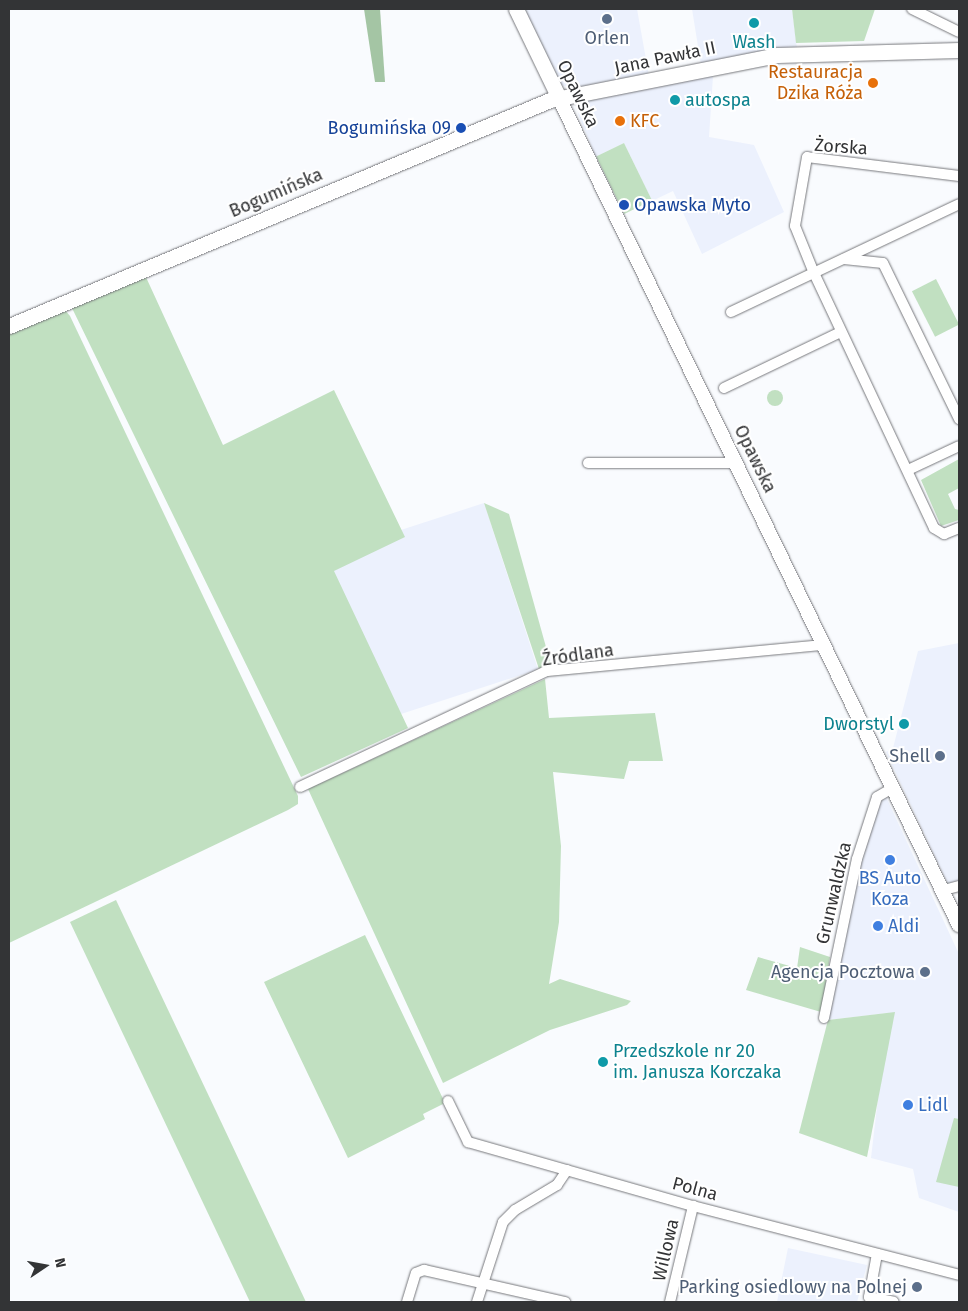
<!DOCTYPE html>
<meta charset="utf-8">
<style>
body{margin:0}
#map{position:relative;width:968px;height:1311px;overflow:hidden;background:#f9fbfe;font-family:"Fira Sans",sans-serif}
div>[style]{position:absolute}
[style*='--x']{left:calc(var(--x)*1px);top:calc(var(--y)*1px);width:calc(var(--w)*1px);rotate:calc(var(--a)*1deg)}
.built>*{inset:0;background:#ecf1fd;transform-origin:0 0}
.green>*{inset:0;background:#c1e0c1;transform-origin:0 0}
.round{border-radius:50%}
.forest>*{inset:0;background:#a4c5a4}
.roads{filter:drop-shadow(0 0 1px #77787c) drop-shadow(0 0 1px #77787c)}
.street>*{height:10px;margin:-5px;padding:0 5px;transform-origin:5px;border-radius:5px;background:#fff}
.secondary>*{height:14px;margin:-7px;padding:0 7px;transform-origin:7px;border-radius:7px;background:#fff}
.primary>*{height:15px;margin:-7.5px;padding:0 7.5px;transform-origin:7.5px;border-radius:7.5px;background:#fff}
.dots>*{width:14px;height:14px;translate:-50% -50%;box-sizing:border-box;border:2px solid #fff;border-radius:50%}
span{translate:-50% -50%;white-space:nowrap;text-align:center;line-height:1.15;-webkit-text-stroke:4px #fff;paint-order:stroke}
.service-label{font-size:18px;color:#4e5e75}
.right{translate:-100% -50%;text-align:right}
.culture-label{font-size:18px;color:#0d838f}
.left{translate:0 -50%;text-align:left}
.street-label{font-size:18px;color:#333436}
.food-label{font-size:18px;color:#c56008}
.transit-label{font-size:18px;color:#164399}
.shop-label{font-size:18px;color:#366cbe}
.frame{position:absolute;inset:0;border:10px solid #333436;pointer-events:none}
.north{position:absolute;left:20px;top:1241px;width:50px;height:50px;-webkit-text-stroke:4px #fff;paint-order:stroke;rotate:78deg;font-size:14px;font-weight:700;line-height:20px;text-align:center;color:#333436}
.north::after{content:'';display:block;margin:auto;width:18px;height:22px;background:#333436;clip-path:polygon(50% 0,100% 100%,50% 72%,0 100%)}
</style>
<div id="map">
<div class="built">
<i style="clip-path:polygon(523px 9px,637px 9px,649px 76px,574px 89px,559px 84px)"></i>
<i style="clip-path:polygon(692px 9px,792px 9px,797px 49px,701px 65px)"></i>
<i style="clip-path:polygon(707px 75px,713px 76px,709px 137px,754px 145px,784px 212px,702px 254px,673px 191px,652px 201px,624px 143px,596px 157px,578px 114px,589px 99px)"></i>
<i style="left:484px;top:503px;width:175px;height:165px;rotate:72deg"></i>
<i style="clip-path:polygon(959px 643px,959px 880px,948px 884px,886px 752px,893px 748px,918px 651px)"></i>
<i style="clip-path:polygon(886px 797px,959px 954px,959px 1212px,919px 1198px,913px 1169px,871px 1158px,888px 1013px,828px 1020px,852px 895px,874px 814px,878px 803px)"></i>
<i style="clip-path:polygon(788px 1248px,867px 1265px,857px 1302px,777px 1302px)"></i>
</div>
<div class="green">
<i style="clip-path:polygon(792px 9px,875px 9px,864px 41px,796px 43px)"></i>
<i style="left:624px;top:143px;width:64px;height:31px;rotate:64deg"></i>
<i style="clip-path:polygon(145px 275px,223px 445px,334px 390px,405px 537px,334px 571px,408px 728px,301px 777px,71px 306px)"></i>
<i style="left:936px;top:279px;width:51px;height:27px;rotate:63deg"></i>
<i style="clip-path:polygon(65px 310px,70px 316px,298px 796px,298px 804px,288px 810px,9px 943px,9px 334px)"></i>
<i class="round" style="left:767px;top:390px;width:16px;height:16px"></i>
<i style="clip-path:polygon(959px 459px,959px 488px,948px 494px,955px 509px,959px 510px,959px 520px,941px 526px,921px 480px)"></i>
<i style="clip-path:polygon(484px 503px,509px 514px,551px 665px,539px 669px)"></i>
<i style="clip-path:polygon(545px 679px,549px 718px,655px 713px,663px 761px,629px 761px,624px 779px,553px 772px,561px 846px,559px 922px,549px 984px,560px 979px,631px 1001px,627px 1005px,550px 1030px,443px 1083px,308px 789px)"></i>
<i style="clip-path:polygon(116px 900px,215px 1109px,306px 1302px,250px 1302px,70px 922px)"></i>
<i style="clip-path:polygon(365px 935px,445px 1103px,423px 1114px,425px 1119px,348px 1158px,264px 982px)"></i>
<i style="clip-path:polygon(800px 947px,830px 957px,821px 1012px,746px 990px,758px 957px,797px 968px)"></i>
<i style="clip-path:polygon(895px 1012px,867px 1157px,799px 1133px,828px 1020px)"></i>
<i style="clip-path:polygon(954px 1118px,959px 1119px,959px 1187px,936px 1182px)"></i>
</div>
<div class="forest">
<i style="clip-path:polygon(364px 9px,380px 9px,385px 82px,375px 82px)"></i>
</div>
<div class="roads">
<div class="street">
<i style="--x:912;--y:9;--w:52;--a:26.1"></i>
<i style="--x:959;--y:176;--w:153;--a:-172.9"></i>
<i style="--x:807;--y:157;--w:70;--a:99.9"></i>
<i style="--x:795;--y:226;--w:51;--a:68"></i>
<i style="--x:814;--y:273;--w:282;--a:64.8"></i>
<i style="--x:934;--y:528;--w:12;--a:31"></i>
<i style="--x:944;--y:534;--w:16;--a:-22"></i>
<i style="--x:844;--y:259;--w:39;--a:6"></i>
<i style="--x:883;--y:263;--w:174;--a:64"></i>
<i style="--x:731;--y:312;--w:252;--a:-25.3"></i>
<i style="--x:724;--y:388;--w:130;--a:-25.6"></i>
<i style="--x:588;--y:463;--w:148;--a:0"></i>
<i style="--x:908;--y:470;--w:56;--a:-25.2"></i>
<i style="--x:300;--y:787;--w:273;--a:-25.2"></i>
<i style="--x:547;--y:671;--w:278;--a:-5.4"></i>
<i style="--x:944;--y:890;--w:16;--a:-15"></i>
<i style="--x:824;--y:1018;--w:162;--a:-78.3"></i>
<i style="--x:857;--y:859;--w:65;--a:-72.1"></i>
<i style="--x:877;--y:797;--w:20;--a:-30"></i>
<i style="--x:448;--y:1101;--w:46;--a:64"></i>
<i style="--x:468;--y:1142;--w:234;--a:15.9"></i>
<i style="--x:693;--y:1206;--w:275;--a:14.5"></i>
<i style="--x:877;--y:1254;--w:44;--a:100.5"></i>
<i style="--x:869;--y:1297;--w:25;--a:11"></i>
<i style="--x:407;--y:1302;--w:30;--a:-73"></i>
<i style="--x:416;--y:1273;--w:9;--a:-21"></i>
<i style="--x:424;--y:1270;--w:145;--a:12.8"></i>
<i style="--x:477;--y:1302;--w:84;--a:-72"></i>
<i style="--x:503;--y:1222;--w:17;--a:-45"></i>
<i style="--x:515;--y:1210;--w:49;--a:-30.8"></i>
<i style="--x:557;--y:1185;--w:18;--a:-56"></i>
<i style="--x:670;--y:1302;--w:99;--a:-76.5"></i>
</div>
<div class="secondary">
<i style="--x:559;--y:98;--w:919;--a:64.19"></i>
</div>
<div class="primary">
<i style="--x:516;--y:9;--w:99;--a:64.2"></i>
<i style="--x:9;--y:326;--w:586;--a:-22.67"></i>
<i style="--x:550;--y:100;--w:231;--a:-11.2"></i>
<i style="--x:777;--y:55;--w:182;--a:-1.6"></i>
</div>
</div>
<div class="dots">
<i style="left:607px;top:19px;background:#5c6f8a"></i>
<i style="left:754px;top:23px;background:#0f9aa8"></i>
<i style="left:873px;top:83px;background:#e8710a"></i>
<i style="left:675px;top:100px;background:#0f9aa8"></i>
<i style="left:620px;top:121px;background:#e8710a"></i>
<i style="left:461px;top:128px;background:#1a4fb4"></i>
<i style="left:624px;top:205px;background:#1a4fb4"></i>
<i style="left:904px;top:724px;background:#0f9aa8"></i>
<i style="left:940px;top:756px;background:#5c6f8a"></i>
<i style="left:890px;top:860px;background:#3f7fe0"></i>
<i style="left:878px;top:926px;background:#3f7fe0"></i>
<i style="left:925px;top:972px;background:#5c6f8a"></i>
<i style="left:603px;top:1062px;background:#0f9aa8"></i>
<i style="left:908px;top:1105px;background:#3f7fe0"></i>
<i style="left:917px;top:1287px;background:#5c6f8a"></i>
</div>
<div class="service-label">
<span style="left:607px;top:38px">Orlen</span>
<span class="right" style="left:930px;top:756px">Shell</span>
<span class="right" style="left:915px;top:972px">Agencja Pocztowa</span>
<span class="right" style="left:907px;top:1287px">Parking osiedlowy na Polnej</span>
</div>
<div class="culture-label">
<span style="left:754px;top:42px">Wash</span>
<span class="left" style="left:685px;top:100px">autospa</span>
<span class="right" style="left:894px;top:724px">Dworstyl</span>
<span class="left" style="left:613px;top:1062px">Przedszkole nr 20<br>im. Janusza Korczaka</span>
</div>
<div class="street-label">
<span style="left:665px;top:58px;rotate:-12deg">Jana Pawła II</span>
<span style="left:578px;top:94px;rotate:64deg">Opawska</span>
<span style="left:841px;top:147px;rotate:4deg">Żorska</span>
<span style="left:276px;top:193px;rotate:-23deg">Bogumińska</span>
<span style="left:755px;top:459px;rotate:64deg">Opawska</span>
<span style="left:578px;top:655px;rotate:-8deg">Źródlana</span>
<span style="left:834px;top:893px;rotate:-77deg">Grunwaldzka</span>
<span style="left:695px;top:1189px;rotate:15deg">Polna</span>
<span style="left:666px;top:1250px;rotate:-77deg">Willowa</span>
</div>
<div class="food-label">
<span class="right" style="left:863px;top:83px">Restauracja<br>Dzika Róża</span>
<span class="left" style="left:630px;top:121px">KFC</span>
</div>
<div class="transit-label">
<span class="right" style="left:451px;top:128px">Bogumińska 09</span>
<span class="left" style="left:634px;top:205px">Opawska Myto</span>
</div>
<div class="shop-label">
<span style="left:890px;top:889px">BS Auto<br>Koza</span>
<span class="left" style="left:888px;top:926px">Aldi</span>
<span class="left" style="left:918px;top:1105px">Lidl</span>
</div>
<div class="frame"></div>
<div class="north">N</div>
</div>
